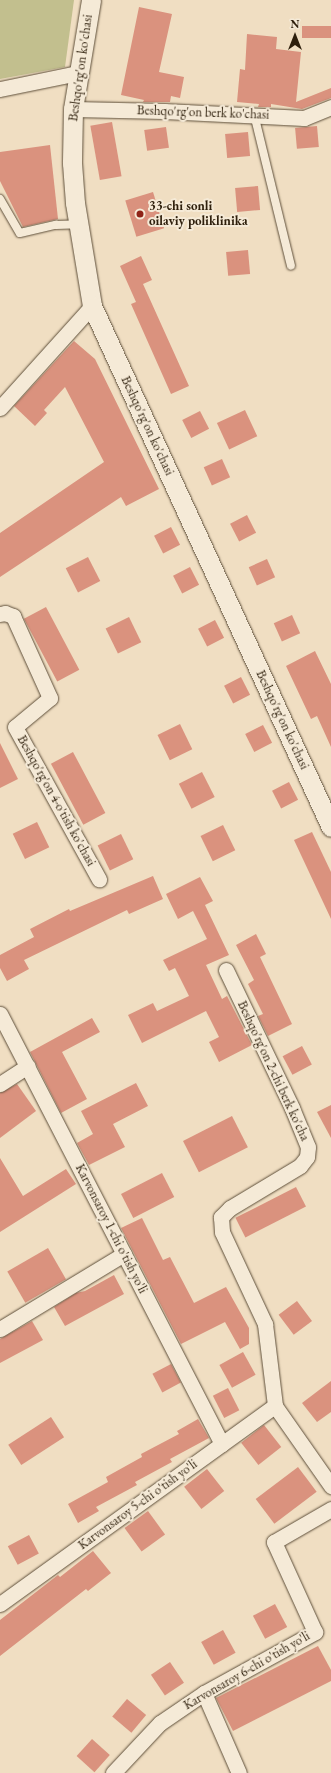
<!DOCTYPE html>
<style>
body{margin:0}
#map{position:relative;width:331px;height:1773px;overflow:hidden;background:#f0dec2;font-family:"EB Garamond",serif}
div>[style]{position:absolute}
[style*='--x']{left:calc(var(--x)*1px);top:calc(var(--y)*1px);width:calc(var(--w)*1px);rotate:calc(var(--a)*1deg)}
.green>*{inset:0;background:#c2bf8e}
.building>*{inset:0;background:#da927e;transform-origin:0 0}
.roads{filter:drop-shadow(0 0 1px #5e4f3a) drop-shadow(0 0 1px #5e4f3a)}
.service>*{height:8px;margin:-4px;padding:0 4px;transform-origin:4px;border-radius:4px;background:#f5ead7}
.minor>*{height:15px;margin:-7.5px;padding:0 7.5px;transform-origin:7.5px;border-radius:7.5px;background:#f5ead7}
.tertiary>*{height:19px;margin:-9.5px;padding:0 9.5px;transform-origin:9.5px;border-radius:9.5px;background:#f5ead7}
.dots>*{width:11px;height:11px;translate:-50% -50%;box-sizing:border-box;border:2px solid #f5ead7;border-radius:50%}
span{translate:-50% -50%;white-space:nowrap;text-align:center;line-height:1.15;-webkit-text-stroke:4px #f5ead7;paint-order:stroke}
.street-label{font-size:13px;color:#2e1f0c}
.poi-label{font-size:13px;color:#2e1f0c;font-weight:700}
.left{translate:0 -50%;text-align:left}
.north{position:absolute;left:275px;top:16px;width:40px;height:40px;-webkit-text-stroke:3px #f5ead7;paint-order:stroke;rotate:0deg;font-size:11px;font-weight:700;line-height:16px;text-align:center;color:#2e1f0c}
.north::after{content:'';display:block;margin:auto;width:14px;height:18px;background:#2e1f0c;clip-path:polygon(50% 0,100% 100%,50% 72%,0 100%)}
</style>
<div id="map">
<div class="green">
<i style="clip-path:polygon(0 0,74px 0,65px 67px,0 79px)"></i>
</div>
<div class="building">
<i style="clip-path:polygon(139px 7px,172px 14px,159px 72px,184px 77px,180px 98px,171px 96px,170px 102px,143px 102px,144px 100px,121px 95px)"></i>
<i style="left:331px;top:26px;width:12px;height:29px;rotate:90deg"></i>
<i style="clip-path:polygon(247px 34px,277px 37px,276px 49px,301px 52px,296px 102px,331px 88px,331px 98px,302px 109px,271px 104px,271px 107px,258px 107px,259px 104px,237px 102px,240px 69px,245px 70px)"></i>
<i style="left:112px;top:122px;width:55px;height:22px;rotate:80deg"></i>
<i style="left:317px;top:126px;width:21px;height:22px;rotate:85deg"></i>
<i style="left:166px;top:127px;width:21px;height:22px;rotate:82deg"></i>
<i style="left:248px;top:132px;width:24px;height:23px;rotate:85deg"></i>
<i style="clip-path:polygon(50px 145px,58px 219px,23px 227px,0 181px,0 152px)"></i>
<i style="left:258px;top:186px;width:24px;height:23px;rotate:85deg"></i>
<i style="left:153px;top:192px;width:38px;height:29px;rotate:73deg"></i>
<i style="left:248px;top:250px;width:24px;height:22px;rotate:85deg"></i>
<i style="clip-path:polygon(141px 256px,152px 280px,143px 284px,189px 386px,171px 394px,131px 304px,136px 302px,120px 266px)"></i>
<i style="clip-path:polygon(74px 341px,95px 359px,159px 489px,126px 506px,121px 497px,0 577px,0 533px,104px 462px,65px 387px,44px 410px,47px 413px,35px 426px,14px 406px)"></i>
<i style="left:245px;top:410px;width:29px;height:31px;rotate:65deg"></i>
<i style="left:200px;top:411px;width:20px;height:20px;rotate:63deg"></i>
<i style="left:222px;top:459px;width:20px;height:20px;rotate:66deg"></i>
<i style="left:247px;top:515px;width:20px;height:19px;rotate:63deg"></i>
<i style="left:171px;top:527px;width:20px;height:19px;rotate:63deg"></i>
<i style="left:88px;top:557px;width:27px;height:25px;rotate:63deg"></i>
<i style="left:267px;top:559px;width:20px;height:20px;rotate:66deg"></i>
<i style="left:190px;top:567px;width:20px;height:19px;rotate:63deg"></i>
<i style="left:46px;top:607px;width:71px;height:25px;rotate:62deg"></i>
<i style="left:292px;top:615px;width:20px;height:20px;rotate:66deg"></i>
<i style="left:129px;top:617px;width:28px;height:26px;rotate:64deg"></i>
<i style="left:215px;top:620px;width:20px;height:19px;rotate:63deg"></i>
<i style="clip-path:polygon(315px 651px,331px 684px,331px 747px,317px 716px,311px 719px,286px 666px)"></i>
<i style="left:241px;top:677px;width:20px;height:19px;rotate:63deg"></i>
<i style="left:180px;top:724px;width:28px;height:25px;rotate:64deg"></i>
<i style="left:263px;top:725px;width:20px;height:20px;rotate:63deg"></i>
<i style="clip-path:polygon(0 743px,18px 779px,0 788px)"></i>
<i style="left:73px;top:752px;width:69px;height:25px;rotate:62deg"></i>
<i style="left:202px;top:772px;width:28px;height:26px;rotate:63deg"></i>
<i style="left:289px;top:782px;width:20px;height:19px;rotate:63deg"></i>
<i style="left:37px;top:822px;width:28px;height:27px;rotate:64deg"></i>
<i style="left:223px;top:825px;width:28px;height:25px;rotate:64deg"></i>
<i style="clip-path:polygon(312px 832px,331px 872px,331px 919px,294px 840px)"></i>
<i style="left:121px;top:834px;width:28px;height:26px;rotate:64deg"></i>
<i style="clip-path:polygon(153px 876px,163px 899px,129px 914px,127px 910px,24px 960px,29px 969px,7px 981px,0 968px,0 955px,34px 937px,30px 929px,69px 909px,70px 911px)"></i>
<i style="clip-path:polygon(200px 877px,213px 901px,205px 905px,229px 955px,206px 965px,222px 999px,227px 996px,252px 1045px,219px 1062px,209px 1042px,219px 1037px,206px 1011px,142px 1043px,128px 1015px,153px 1003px,157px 1011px,189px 996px,175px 968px,169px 971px,163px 960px,207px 939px,193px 911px,178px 919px,166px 894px)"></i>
<i style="clip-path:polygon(256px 934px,266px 954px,260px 957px,292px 1024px,268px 1036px,258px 1016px,263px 1014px,248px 984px,254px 980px,236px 945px)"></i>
<i style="clip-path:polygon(92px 1018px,100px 1032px,62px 1052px,87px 1099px,61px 1113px,30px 1052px)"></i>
<i style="left:302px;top:1046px;width:21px;height:22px;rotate:62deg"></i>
<i style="clip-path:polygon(136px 1083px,148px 1106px,113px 1124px,125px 1147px,89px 1165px,77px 1143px,93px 1134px,81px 1111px)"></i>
<i style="clip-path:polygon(17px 1084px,36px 1111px,0 1138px,0 1093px)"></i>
<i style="clip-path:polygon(331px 1105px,331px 1138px,317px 1112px)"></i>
<i style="left:232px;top:1116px;width:35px;height:55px;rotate:63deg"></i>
<i style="clip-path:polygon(0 1158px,23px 1196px,66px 1169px,76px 1184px,0 1232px)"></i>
<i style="left:162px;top:1173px;width:27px;height:46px;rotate:63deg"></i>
<i style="left:296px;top:1187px;width:22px;height:68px;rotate:63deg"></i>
<i style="clip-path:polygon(142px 1218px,163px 1260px,170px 1257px,194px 1303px,226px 1287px,249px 1328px,249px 1344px,240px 1349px,225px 1322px,181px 1344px,121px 1228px)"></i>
<i style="left:48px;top:1248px;width:36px;height:47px;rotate:60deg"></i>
<i style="clip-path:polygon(114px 1275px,124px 1294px,65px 1326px,54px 1307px,76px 1293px,85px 1291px)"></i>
<i style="left:297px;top:1301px;width:25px;height:23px;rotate:53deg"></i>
<i style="clip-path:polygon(32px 1321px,43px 1340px,0 1363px,0 1339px)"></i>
<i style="left:243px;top:1352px;width:26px;height:27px;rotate:61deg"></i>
<i style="left:171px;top:1364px;width:21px;height:21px;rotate:62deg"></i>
<i style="clip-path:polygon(331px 1381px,331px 1412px,317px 1422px,302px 1403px)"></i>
<i style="left:228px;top:1388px;width:25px;height:17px;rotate:63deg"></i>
<i style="left:51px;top:1417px;width:24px;height:51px;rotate:57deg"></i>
<i style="clip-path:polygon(198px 1419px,209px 1438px,170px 1459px,172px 1462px,135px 1482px,137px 1485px,96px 1507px,99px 1511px,78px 1523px,68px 1504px,108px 1482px,106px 1477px,142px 1457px,141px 1454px,179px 1434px,177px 1431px)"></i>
<i style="left:264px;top:1425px;width:28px;height:29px;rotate:52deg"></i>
<i style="left:298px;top:1467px;width:31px;height:53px;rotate:53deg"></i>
<i style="left:207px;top:1469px;width:28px;height:29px;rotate:52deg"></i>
<i style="left:148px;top:1511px;width:29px;height:29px;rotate:54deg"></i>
<i style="left:29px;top:1535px;width:21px;height:24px;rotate:62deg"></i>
<i style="clip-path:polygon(93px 1551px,111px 1573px,88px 1591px,86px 1589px,0 1656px,0 1620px,58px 1575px,60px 1577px)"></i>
<i style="left:275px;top:1604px;width:26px;height:25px;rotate:62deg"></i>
<i style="left:223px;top:1630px;width:26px;height:25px;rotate:61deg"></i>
<i style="clip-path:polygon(318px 1646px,331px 1670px,331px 1681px,233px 1731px,216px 1698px)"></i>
<i style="left:170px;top:1662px;width:25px;height:23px;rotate:56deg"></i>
<i style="left:127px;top:1699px;width:25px;height:23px;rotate:40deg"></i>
<i style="left:92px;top:1739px;width:24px;height:23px;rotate:42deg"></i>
</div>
<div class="roads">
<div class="service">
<i style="--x:254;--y:114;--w:156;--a:76.3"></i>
<i style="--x:0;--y:199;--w:39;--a:60"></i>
<i style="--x:20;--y:233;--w:37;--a:-13"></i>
<i style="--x:56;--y:225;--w:23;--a:-2"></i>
</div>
<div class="minor">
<i style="--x:0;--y:89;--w:80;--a:-11.6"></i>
<i style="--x:73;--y:109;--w:91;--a:1.3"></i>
<i style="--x:164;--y:111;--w:140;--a:2.9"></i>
<i style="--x:304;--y:118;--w:29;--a:-22"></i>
<i style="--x:0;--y:408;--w:137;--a:-48"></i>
<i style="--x:0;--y:614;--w:5;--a:-11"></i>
<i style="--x:5;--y:613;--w:9;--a:21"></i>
<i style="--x:13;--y:616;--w:90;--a:65.7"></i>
<i style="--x:50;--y:698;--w:45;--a:140.4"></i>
<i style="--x:15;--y:727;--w:174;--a:61.1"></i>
<i style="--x:226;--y:970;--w:153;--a:64.4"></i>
<i style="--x:292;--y:1108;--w:42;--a:67.7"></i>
<i style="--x:308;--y:1147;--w:10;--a:96"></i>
<i style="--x:307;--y:1157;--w:11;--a:128"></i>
<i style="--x:300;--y:1166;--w:82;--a:149"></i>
<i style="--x:230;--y:1208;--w:13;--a:135"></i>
<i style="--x:221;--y:1217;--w:15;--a:86"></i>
<i style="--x:222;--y:1232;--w:102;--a:64.9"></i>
<i style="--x:265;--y:1324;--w:83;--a:83"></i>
<i style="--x:275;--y:1406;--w:98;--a:55"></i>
<i style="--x:0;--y:1014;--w:484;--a:62.7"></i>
<i style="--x:0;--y:1084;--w:33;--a:-33"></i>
<i style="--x:0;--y:1329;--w:145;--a:-31.2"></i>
<i style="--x:0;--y:1604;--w:339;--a:-35.8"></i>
<i style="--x:204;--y:1693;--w:87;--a:66.4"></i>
<i style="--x:113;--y:1773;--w:69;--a:-46.8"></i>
<i style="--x:160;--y:1723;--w:53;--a:-34.3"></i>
<i style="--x:204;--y:1693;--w:127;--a:-28.8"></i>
<i style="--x:315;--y:1632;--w:99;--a:-114.5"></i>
<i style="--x:274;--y:1542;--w:66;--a:-30.1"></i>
</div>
<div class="tertiary">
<i style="--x:91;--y:0;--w:110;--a:99.4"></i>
<i style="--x:73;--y:109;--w:54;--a:91.1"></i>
<i style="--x:72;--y:163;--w:40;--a:85.7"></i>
<i style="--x:75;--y:203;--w:104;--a:80.6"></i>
<i style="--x:92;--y:306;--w:573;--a:65.36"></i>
</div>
</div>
<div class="dots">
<i style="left:140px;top:214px;background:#8f2418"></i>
</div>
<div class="street-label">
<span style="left:81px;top:68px;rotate:-82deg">Beshqo'rg'on ko'chasi</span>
<span style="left:203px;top:113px;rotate:2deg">Beshqo'rg'on berk ko'chasi</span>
<span style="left:147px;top:426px;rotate:65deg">Beshqo'rg'on ko'chasi</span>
<span style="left:282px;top:720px;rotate:65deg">Beshqo'rg'on ko'chasi</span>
<span style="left:56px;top:801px;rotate:61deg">Beshqo'rg'on 4-o'tish ko'chasi</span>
<span style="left:273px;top:1071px;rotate:65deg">Beshqo'rg'on 2-chi berk ko'cha</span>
<span style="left:111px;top:1229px;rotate:63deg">Karvonsaroy 1-chi o'tish yo'li</span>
<span style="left:138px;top:1505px;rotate:-36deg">Karvonsaroy 5-chi o'tish yo'li</span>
<span style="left:247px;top:1671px;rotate:-30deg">Karvonsaroy 6-chi o'tish yo'li</span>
</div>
<div class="poi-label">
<span class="left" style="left:149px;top:214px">33-chi sonli<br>oilaviy poliklinika</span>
</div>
<div class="north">N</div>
</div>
